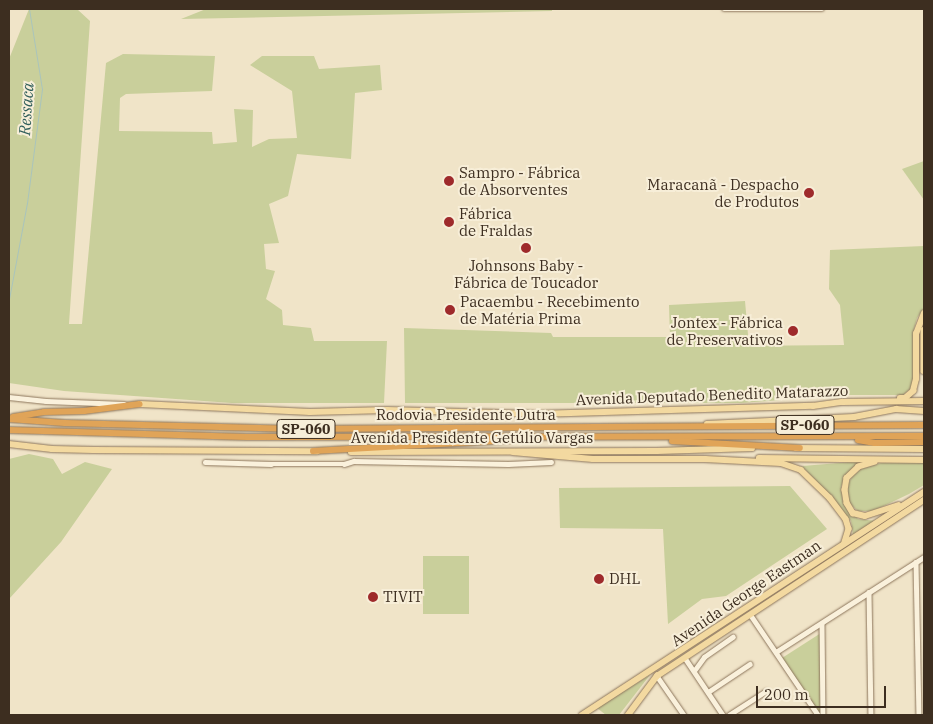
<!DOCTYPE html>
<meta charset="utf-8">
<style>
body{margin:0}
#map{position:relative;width:933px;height:724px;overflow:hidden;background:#f0e4c8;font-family:"IBM Plex Serif",serif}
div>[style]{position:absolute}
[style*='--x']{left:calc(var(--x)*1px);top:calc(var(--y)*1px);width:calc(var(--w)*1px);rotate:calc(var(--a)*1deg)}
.green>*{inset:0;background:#c9cf9b;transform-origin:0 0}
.stream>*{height:1px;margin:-0.5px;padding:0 0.5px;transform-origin:0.5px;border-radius:0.5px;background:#a9c4bc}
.roads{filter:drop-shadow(0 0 1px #8d765c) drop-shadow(0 0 1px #8d765c)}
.minor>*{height:4.5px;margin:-2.25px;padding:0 2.25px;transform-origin:2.25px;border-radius:2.25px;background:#faf1dc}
.major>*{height:5.5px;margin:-2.75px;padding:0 2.75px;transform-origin:2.75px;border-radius:2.75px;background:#f3d9a0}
.highway>*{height:6px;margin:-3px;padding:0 3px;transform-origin:3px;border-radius:3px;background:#e0a458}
.dots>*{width:14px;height:14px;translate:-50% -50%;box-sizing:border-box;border:2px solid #f7eed8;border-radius:50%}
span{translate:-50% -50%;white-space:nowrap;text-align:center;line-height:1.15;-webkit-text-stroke:4px #f7eed8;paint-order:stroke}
.shield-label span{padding:1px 4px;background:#f7eed8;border:1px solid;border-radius:4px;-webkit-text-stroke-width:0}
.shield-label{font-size:14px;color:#3d2e20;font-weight:700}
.poi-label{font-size:15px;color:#3d2e20}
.left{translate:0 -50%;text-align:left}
.right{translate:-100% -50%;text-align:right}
.street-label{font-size:15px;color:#3d2e20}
.water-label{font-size:16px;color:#2f5d5a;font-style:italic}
.frame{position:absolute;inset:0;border:10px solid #3d2e20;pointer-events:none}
.scale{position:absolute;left:756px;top:686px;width:130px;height:22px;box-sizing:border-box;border:2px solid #3d2e20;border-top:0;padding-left:6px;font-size:15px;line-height:18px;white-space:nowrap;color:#3d2e20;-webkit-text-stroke:4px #f7eed8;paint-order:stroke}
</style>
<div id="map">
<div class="green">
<i style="clip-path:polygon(29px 9px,77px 9px,90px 21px,69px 324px,82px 324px,106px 63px,123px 54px,215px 56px,212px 91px,126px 94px,120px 98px,119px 131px,212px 132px,213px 144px,237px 142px,234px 109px,253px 110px,252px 147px,269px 139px,297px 138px,292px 91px,250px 65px,262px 56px,314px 56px,319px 69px,380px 65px,382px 90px,355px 93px,351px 159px,297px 154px,288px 196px,269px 204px,279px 243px,264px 244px,266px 269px,275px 271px,266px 299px,282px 310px,283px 325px,311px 328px,314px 341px,387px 341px,384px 403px,232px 403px,64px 391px,9px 383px,9px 59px)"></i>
<i style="clip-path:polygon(206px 9px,552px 9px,552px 11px,181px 19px)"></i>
<i style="clip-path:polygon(924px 161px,924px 200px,902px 169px)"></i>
<i style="clip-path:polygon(924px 246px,924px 308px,917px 318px,913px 333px,914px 378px,910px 389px,903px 395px,847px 395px,741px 403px,405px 403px,404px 328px,551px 333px,553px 337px,670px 337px,669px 305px,745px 301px,749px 346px,844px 345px,840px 305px,829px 289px,830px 250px)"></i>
<i style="clip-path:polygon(29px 454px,53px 459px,62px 474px,85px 462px,112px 469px,61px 542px,9px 599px,9px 459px)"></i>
<i style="clip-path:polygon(864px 461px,846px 475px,841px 487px,843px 501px,858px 519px,877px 521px,853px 535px,851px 521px,802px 466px)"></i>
<i style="clip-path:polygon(924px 462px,924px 485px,909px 494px,873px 511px,858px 511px,850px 504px,847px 493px,848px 484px,852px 477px,861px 469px,881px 463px)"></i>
<i style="clip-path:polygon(790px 486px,827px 529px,726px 596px,702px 599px,668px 624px,663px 529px,560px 528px,559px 488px)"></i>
<i style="left:423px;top:556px;width:46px;height:58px"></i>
<i style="clip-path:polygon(821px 633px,821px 715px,782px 658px)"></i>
<i style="clip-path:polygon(650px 675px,619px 715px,606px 715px,597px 708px)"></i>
</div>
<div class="stream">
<i style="--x:9;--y:299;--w:98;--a:-79.4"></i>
<i style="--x:27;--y:203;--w:115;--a:-82.5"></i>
<i style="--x:42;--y:89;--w:81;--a:-99.2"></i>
</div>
<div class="roads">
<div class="minor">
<i style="--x:724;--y:9;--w:98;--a:0"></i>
<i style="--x:9;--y:397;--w:37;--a:6"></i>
<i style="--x:46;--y:401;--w:78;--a:2.2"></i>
<i style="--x:205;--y:462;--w:66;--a:1.7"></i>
<i style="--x:271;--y:464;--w:73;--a:0"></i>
<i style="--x:344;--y:464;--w:10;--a:-17"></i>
<i style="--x:354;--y:461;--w:154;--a:1.1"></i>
<i style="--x:508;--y:464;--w:43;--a:-2.7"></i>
<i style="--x:916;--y:562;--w:153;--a:88.9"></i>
<i style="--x:869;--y:592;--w:123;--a:89.1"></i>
<i style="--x:750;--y:614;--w:122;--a:56"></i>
<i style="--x:822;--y:624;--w:91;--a:89.4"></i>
<i style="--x:776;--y:652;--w:176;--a:-32.7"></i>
<i style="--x:685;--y:658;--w:69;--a:56.3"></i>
<i style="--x:694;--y:671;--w:17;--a:-54"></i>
<i style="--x:704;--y:657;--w:35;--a:-35"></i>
<i style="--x:657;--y:676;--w:47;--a:55.3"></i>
<i style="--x:708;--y:692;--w:50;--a:-33.7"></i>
<i style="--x:729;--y:715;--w:44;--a:-33"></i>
</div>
<div class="major">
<i style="--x:924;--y:330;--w:41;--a:90"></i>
<i style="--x:900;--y:398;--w:5;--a:0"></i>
<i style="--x:905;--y:398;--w:11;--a:-41"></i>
<i style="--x:913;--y:391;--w:12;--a:-76"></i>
<i style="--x:916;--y:379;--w:45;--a:-90"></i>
<i style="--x:916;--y:334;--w:22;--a:-69"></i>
<i style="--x:140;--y:404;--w:170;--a:2.7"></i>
<i style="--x:310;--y:412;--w:77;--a:-1.5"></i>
<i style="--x:387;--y:410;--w:150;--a:1.5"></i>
<i style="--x:537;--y:414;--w:276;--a:-1.7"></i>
<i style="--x:813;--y:406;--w:29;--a:-8"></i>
<i style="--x:842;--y:402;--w:82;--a:-0.7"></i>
<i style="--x:707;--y:424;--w:147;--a:-2.7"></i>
<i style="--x:854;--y:417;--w:43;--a:-10.8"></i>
<i style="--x:896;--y:409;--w:28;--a:4"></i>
<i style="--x:9;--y:444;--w:43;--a:6.6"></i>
<i style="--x:52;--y:449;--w:41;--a:1.4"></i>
<i style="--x:93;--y:450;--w:224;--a:0.3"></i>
<i style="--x:796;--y:448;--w:128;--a:0.4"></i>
<i style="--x:351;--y:452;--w:306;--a:-0.2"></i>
<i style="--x:657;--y:451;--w:95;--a:-1.8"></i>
<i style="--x:513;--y:452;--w:80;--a:5"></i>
<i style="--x:593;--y:459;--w:112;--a:0"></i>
<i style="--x:705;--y:459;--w:76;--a:3"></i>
<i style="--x:781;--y:463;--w:21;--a:19"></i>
<i style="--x:801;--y:470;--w:40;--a:44"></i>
<i style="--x:830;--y:498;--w:26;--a:53"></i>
<i style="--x:846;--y:519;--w:10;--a:73"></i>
<i style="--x:849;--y:529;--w:14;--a:107"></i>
<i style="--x:759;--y:458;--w:165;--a:0.7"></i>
<i style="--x:875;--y:462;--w:17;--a:163"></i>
<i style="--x:859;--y:467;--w:16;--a:137"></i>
<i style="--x:847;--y:478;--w:12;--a:99"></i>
<i style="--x:845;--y:490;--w:13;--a:81"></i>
<i style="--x:847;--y:503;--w:12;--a:59"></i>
<i style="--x:853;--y:513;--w:12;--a:14"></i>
<i style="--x:865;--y:516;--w:35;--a:-18"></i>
<i style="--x:582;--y:715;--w:408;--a:-33.1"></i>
<i style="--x:628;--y:715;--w:49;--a:-53.4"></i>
<i style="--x:657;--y:676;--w:320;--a:-33.4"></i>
</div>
<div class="highway">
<i style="--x:13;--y:417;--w:31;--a:-9"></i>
<i style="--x:44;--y:412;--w:40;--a:-1.4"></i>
<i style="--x:84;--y:411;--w:56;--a:-7.1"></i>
<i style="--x:9;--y:419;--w:56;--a:4.1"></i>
<i style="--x:65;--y:423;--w:233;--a:1.5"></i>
<i style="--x:298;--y:429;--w:626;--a:-0.37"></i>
<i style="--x:9;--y:430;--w:238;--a:1.7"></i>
<i style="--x:247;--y:437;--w:677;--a:-0.08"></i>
<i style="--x:858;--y:440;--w:17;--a:10"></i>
<i style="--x:875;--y:443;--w:49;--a:-1.2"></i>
<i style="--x:672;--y:441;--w:128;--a:3.1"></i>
<i style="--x:313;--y:451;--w:199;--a:-3.2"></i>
</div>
</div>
<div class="dots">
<i style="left:449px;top:181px;background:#9e2a2b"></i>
<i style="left:809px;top:193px;background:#9e2a2b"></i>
<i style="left:449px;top:222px;background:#9e2a2b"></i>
<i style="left:526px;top:248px;background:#9e2a2b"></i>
<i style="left:450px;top:310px;background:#9e2a2b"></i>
<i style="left:793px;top:331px;background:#9e2a2b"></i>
<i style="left:599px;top:579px;background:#9e2a2b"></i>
<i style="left:373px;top:597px;background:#9e2a2b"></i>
</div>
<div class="shield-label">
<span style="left:805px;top:425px">SP-060</span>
<span style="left:306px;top:429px">SP-060</span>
</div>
<div class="poi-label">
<span class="left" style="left:459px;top:181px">Sampro - Fábrica<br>de Absorventes</span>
<span class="right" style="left:799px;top:193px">Maracanã - Despacho<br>de Produtos</span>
<span class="left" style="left:459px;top:222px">Fábrica<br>de Fraldas</span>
<span style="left:526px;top:274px">Johnsons Baby -<br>Fábrica de Toucador</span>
<span class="left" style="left:460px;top:310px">Pacaembu - Recebimento<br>de Matéria Prima</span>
<span class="right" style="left:783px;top:331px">Jontex - Fábrica<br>de Preservativos</span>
<span class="left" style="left:609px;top:579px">DHL</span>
<span class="left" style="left:383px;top:597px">TIVIT</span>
</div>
<div class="street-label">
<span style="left:712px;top:395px;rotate:-2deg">Avenida Deputado Benedito Matarazzo</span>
<span style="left:466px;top:415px">Rodovia Presidente Dutra</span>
<span style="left:472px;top:438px">Avenida Presidente Getúlio Vargas</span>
<span style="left:746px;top:593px;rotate:-34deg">Avenida George Eastman</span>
</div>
<div class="water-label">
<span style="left:26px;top:109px;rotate:-86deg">Ressaca</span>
</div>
<div class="frame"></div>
<div class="scale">200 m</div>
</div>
